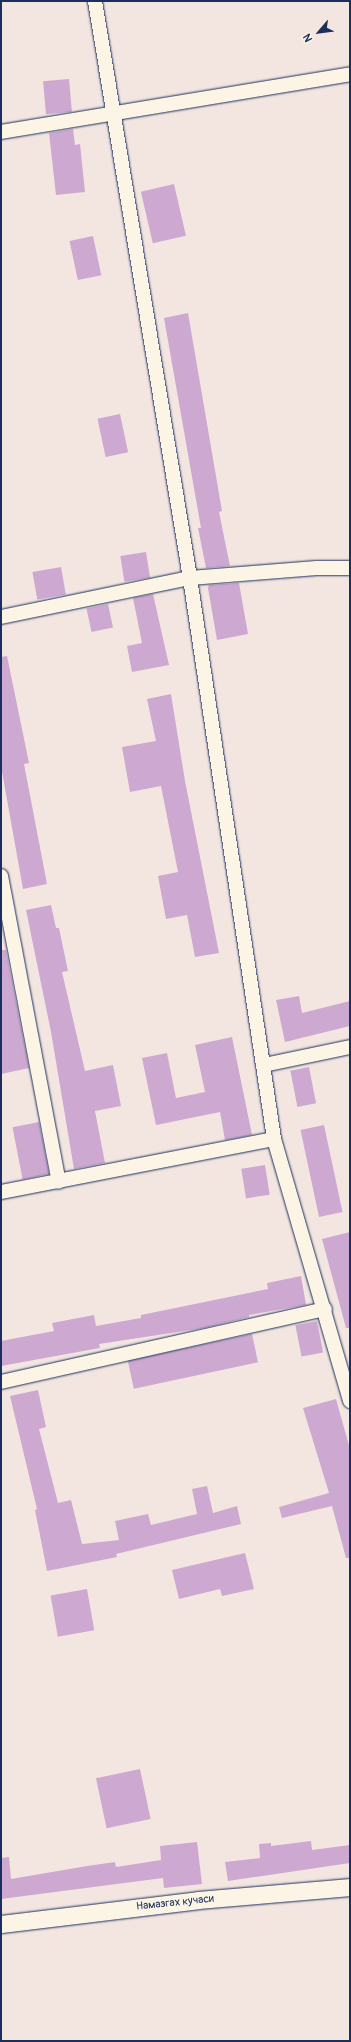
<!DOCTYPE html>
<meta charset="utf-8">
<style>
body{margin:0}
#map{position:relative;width:351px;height:2042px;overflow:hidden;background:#f3e6e1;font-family:Pangolin,sans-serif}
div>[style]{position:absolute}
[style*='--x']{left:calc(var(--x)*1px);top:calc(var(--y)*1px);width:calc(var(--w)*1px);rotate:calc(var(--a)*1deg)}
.building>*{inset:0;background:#cda9d2;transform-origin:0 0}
.roads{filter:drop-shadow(0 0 1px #1b2f5e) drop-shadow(0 0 1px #1b2f5e)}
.minor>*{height:14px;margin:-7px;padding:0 7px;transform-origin:7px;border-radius:7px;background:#fcf5e5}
.tertiary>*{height:17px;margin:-8.5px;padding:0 8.5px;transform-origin:8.5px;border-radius:8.5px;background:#fcf5e5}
span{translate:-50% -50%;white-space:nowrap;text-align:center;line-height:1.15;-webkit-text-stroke:4px #fcf5e5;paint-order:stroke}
.street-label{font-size:11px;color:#1b2f5e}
.frame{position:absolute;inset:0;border:2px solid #1b2f5e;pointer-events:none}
.north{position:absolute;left:299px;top:12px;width:40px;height:40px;-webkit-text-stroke:3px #fcf5e5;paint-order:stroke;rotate:242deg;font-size:11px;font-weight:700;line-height:16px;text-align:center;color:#1b2f5e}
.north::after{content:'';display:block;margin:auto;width:14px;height:18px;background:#1b2f5e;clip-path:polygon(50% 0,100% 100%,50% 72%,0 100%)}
</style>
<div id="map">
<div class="building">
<i style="left:69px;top:79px;width:33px;height:26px;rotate:85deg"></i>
<i style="clip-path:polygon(73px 129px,75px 145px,80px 144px,85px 192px,56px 195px,49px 133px)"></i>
<i style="left:174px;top:184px;width:53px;height:34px;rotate:77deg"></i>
<i style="left:93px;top:236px;width:40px;height:24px;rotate:78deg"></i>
<i style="clip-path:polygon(188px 313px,222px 511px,219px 512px,230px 566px,206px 568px,198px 528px,201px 528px,164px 318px)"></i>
<i style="left:120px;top:414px;width:39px;height:23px;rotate:78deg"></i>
<i style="left:146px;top:552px;width:26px;height:26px;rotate:81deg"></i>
<i style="left:61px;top:567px;width:28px;height:29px;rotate:80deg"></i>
<i style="clip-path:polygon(239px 583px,248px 634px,217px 640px,208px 588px,209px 585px)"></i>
<i style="clip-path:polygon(153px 594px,169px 665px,132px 672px,127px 646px,142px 643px,133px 598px)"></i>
<i style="left:108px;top:604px;width:24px;height:22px;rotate:78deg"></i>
<i style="clip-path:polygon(7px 656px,29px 763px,24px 764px,47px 884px,23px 889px,1px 766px,1px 657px)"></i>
<i style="clip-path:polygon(171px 694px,185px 781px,219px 953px,195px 957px,187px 915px,166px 919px,158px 876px,178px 872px,161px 786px,130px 792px,122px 747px,156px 741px,147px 699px)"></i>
<i style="clip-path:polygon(51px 905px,56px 928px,59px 928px,68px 971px,62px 972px,85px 1071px,113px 1065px,121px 1106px,95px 1111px,105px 1163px,74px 1169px,51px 1032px,26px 910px)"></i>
<i style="clip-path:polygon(1px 950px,6px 950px,29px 1068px,1px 1074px)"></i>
<i style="clip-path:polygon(299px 996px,302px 1013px,350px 1001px,350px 1026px,285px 1042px,276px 1000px)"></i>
<i style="clip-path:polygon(232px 1037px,252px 1135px,225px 1140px,220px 1112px,156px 1125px,142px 1058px,167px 1053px,176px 1098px,205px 1092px,195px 1045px)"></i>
<i style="left:309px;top:1067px;width:37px;height:19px;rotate:79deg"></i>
<i style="left:39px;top:1122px;width:53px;height:27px;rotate:79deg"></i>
<i style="left:324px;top:1125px;width:89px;height:24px;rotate:78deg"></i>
<i style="left:265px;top:1165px;width:30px;height:24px;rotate:81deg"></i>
<i style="clip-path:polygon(350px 1232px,350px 1328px,346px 1328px,322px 1239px)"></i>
<i style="clip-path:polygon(301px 1276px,306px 1305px,249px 1315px,249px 1317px,204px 1328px,99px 1344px,100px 1348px,1px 1366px,1px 1341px,54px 1331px,52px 1323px,94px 1315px,96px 1326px,141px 1318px,141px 1315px,268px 1289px,267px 1283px)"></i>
<i style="left:317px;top:1321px;width:32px;height:22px;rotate:79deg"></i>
<i style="left:252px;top:1334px;width:29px;height:127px;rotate:78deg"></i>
<i style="clip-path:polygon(38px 1390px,46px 1427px,39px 1429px,58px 1503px,71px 1500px,82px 1544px,119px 1540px,115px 1521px,148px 1514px,151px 1525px,197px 1514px,192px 1489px,207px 1486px,213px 1513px,237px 1506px,241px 1524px,116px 1554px,117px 1557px,47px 1571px,35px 1510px,37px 1509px,10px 1396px)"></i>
<i style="clip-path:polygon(336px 1399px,350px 1449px,350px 1558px,346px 1558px,332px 1506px,282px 1518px,279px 1507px,329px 1493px,303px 1408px)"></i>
<i style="clip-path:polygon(245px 1553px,254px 1589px,222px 1596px,220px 1589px,179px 1599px,172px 1570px)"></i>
<i style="left:87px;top:1589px;width:42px;height:37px;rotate:80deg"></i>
<i style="left:140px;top:1769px;width:51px;height:45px;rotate:78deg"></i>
<i style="clip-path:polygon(311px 1841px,312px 1850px,350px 1845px,350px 1863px,228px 1881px,225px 1862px,260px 1858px,259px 1844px,271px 1843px,271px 1846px)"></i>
<i style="clip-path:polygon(197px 1842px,202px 1884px,164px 1888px,163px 1878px,1px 1899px,1px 1858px,9px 1857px,11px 1879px,87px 1866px,115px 1862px,116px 1867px,161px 1860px,160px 1846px)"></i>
</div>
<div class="roads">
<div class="minor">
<i style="--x:95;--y:1;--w:585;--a:80.65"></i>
<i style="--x:190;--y:578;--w:567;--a:81.48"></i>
<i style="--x:274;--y:1139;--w:273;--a:73.8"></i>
<i style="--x:1;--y:132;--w:354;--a:-9.4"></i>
<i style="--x:1;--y:617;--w:193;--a:-11.7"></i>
<i style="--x:190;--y:578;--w:127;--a:-4.5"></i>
<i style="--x:317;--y:568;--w:33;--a:0"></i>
<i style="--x:1;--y:876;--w:311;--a:79.3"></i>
<i style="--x:264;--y:1065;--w:88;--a:-11.8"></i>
<i style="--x:1;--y:1192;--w:278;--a:-11"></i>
<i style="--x:1;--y:1382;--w:332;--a:-12.7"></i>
</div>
<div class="tertiary">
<i style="--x:1;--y:1924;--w:198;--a:-6.9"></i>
<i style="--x:198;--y:1900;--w:153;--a:-4.9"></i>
</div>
</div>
<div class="street-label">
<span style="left:175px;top:1903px;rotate:-6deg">Намазгах кучаси</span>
</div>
<div class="frame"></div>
<div class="north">N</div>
</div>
